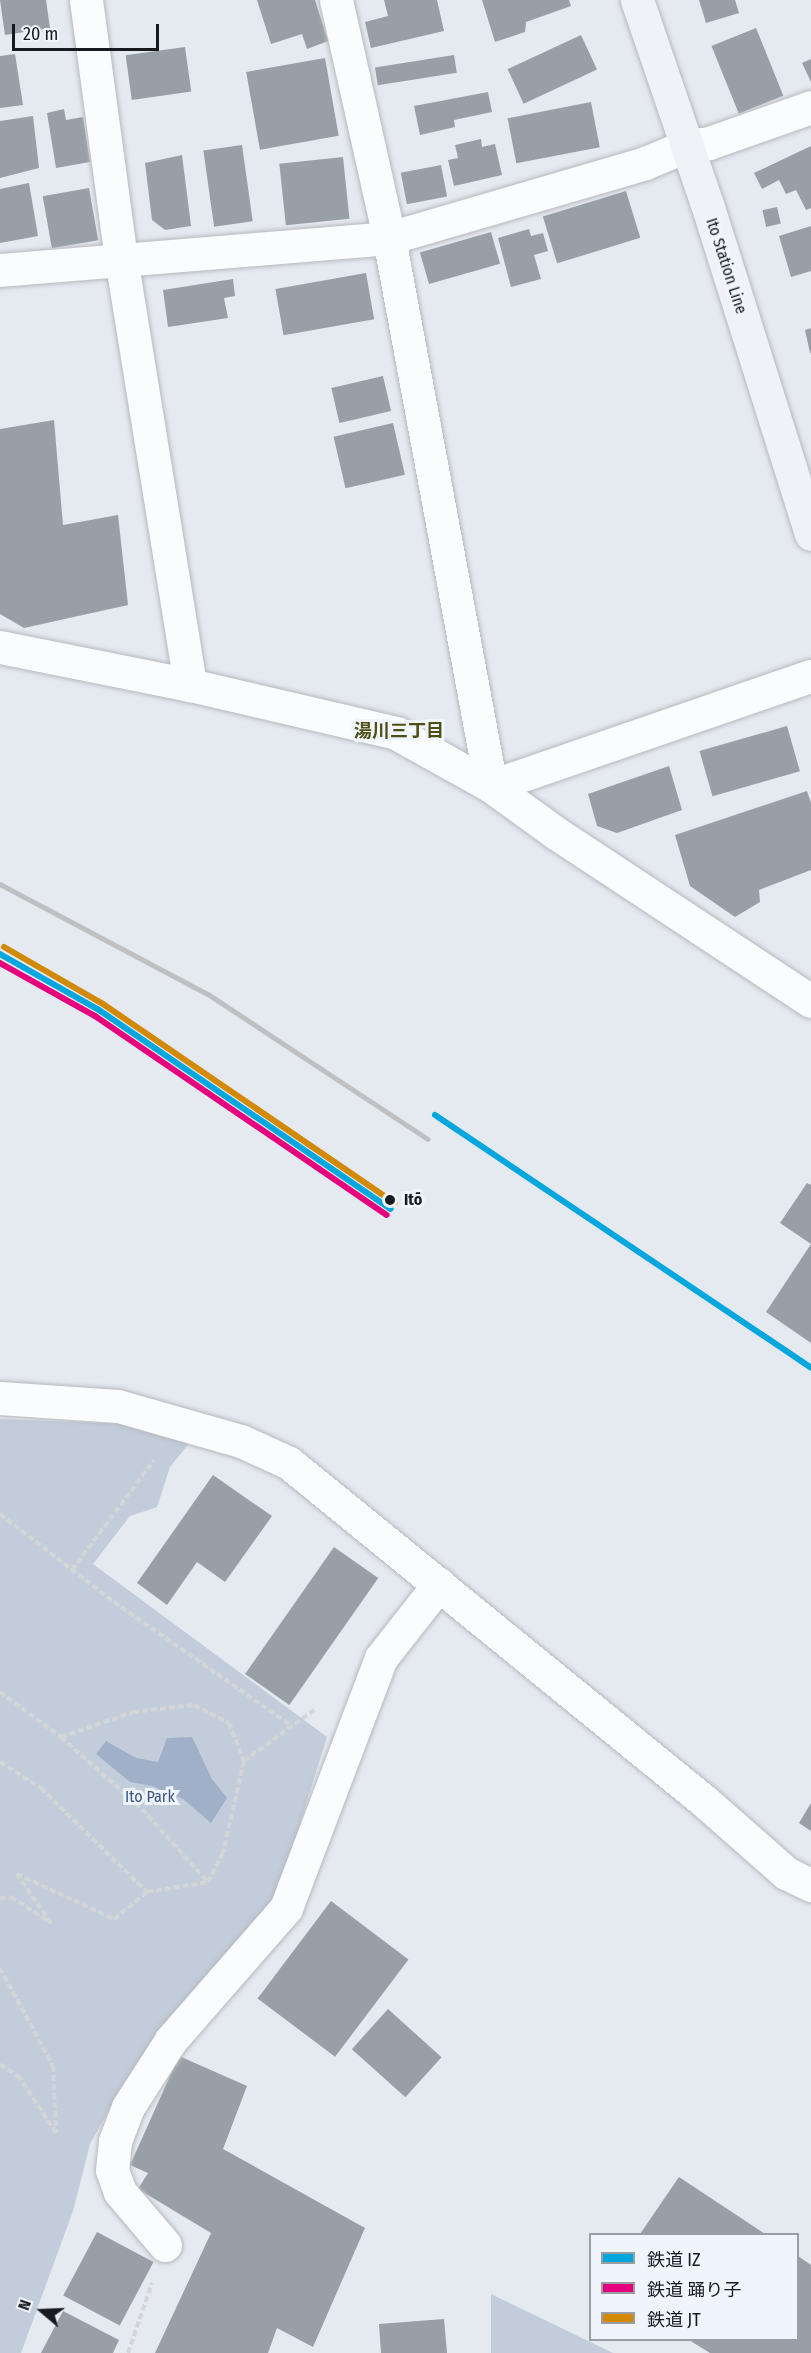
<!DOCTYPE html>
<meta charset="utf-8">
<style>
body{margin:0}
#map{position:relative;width:811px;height:2353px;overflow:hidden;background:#e5e9f0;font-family:"Fira Sans Condensed","Noto Sans JP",sans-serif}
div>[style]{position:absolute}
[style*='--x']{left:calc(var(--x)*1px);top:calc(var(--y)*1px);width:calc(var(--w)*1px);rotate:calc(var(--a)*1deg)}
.green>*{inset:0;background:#c3ccdb}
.water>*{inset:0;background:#a0b0c9}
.building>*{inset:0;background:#999fa7;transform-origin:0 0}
.path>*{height:4px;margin-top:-2px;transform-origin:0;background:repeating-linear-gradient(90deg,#d4d5d7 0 6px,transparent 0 9px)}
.roads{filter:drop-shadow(0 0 2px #b6b9be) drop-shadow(0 0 2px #b6b9be)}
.minor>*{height:33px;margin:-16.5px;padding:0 16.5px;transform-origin:16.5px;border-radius:16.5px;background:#fbfcfd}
.major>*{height:33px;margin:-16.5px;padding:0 16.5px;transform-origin:16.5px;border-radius:16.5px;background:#f0f2f7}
.rail>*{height:4.5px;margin:-2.25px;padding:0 2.25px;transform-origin:2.25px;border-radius:2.25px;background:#bfc0c2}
.rail-1>*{height:6px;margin:-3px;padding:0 3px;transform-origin:3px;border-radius:3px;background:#03a6dd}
.rail-2>*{height:6px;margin:-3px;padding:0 3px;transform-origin:3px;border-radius:3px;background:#e5007d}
.rail-3>*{height:6px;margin:-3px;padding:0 3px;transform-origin:3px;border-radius:3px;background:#d18906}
.dots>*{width:16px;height:16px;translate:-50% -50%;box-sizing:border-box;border:3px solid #f0f5fd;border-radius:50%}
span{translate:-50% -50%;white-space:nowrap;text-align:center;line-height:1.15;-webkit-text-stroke:6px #f0f5fd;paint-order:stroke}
.street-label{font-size:16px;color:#171a1e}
.stop-label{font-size:16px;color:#171a1e;font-weight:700}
.left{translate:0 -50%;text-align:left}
.park-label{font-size:16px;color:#3a5685}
.neighbourhood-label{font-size:18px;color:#4d4e11;font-weight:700}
.legend{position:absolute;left:589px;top:2233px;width:210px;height:108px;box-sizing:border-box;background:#f0f5fd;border:2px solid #999da4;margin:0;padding:8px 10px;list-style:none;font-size:18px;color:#171a1e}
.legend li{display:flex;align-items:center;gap:12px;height:30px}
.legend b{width:30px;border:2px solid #999da4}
.north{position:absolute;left:12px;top:2281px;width:60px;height:60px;-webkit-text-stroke:4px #f0f5fd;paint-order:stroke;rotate:289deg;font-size:16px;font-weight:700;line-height:24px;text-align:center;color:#171a1e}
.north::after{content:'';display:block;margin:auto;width:21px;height:27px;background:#171a1e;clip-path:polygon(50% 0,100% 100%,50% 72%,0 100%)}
.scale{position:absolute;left:12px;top:24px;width:147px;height:27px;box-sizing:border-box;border:3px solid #171a1e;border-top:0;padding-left:8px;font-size:18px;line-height:21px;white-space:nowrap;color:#171a1e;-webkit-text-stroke:4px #f0f5fd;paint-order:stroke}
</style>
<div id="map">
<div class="green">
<i style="clip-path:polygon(0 1419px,128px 1424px,191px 1441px,170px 1467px,157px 1507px,130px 1516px,93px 1564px,327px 1737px,274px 1907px,126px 2080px,90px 2144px,73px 2211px,21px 2353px,0 2353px)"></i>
<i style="clip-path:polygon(491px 2294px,613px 2353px,491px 2353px)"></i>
</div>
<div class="water">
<i style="clip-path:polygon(192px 1737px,212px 1779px,227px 1798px,211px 1823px,183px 1799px,152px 1786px,130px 1782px,96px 1754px,106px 1741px,136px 1758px,158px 1762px,167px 1738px)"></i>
</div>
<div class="building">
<i style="clip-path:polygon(0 0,46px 0,50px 28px,5px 35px)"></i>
<i style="clip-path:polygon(257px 0,315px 0,328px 41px,307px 49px,302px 34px,271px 44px)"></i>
<i style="clip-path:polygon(384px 0,437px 0,444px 31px,371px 48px,365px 22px,388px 16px)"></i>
<i style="clip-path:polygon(482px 0,569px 0,571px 6px,526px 22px,525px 32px,495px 42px)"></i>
<i style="clip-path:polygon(699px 0,735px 0,739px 13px,706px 23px)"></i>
<i style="left:756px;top:28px;width:73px;height:48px;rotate:68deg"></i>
<i style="left:581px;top:35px;width:38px;height:81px;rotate:65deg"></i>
<i style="left:185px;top:47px;width:45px;height:60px;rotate:82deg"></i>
<i style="clip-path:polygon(15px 54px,23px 105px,0 108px,0 56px)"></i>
<i style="left:454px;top:55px;width:18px;height:80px;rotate:81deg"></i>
<i style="left:325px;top:58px;width:79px;height:80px;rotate:80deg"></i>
<i style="clip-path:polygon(811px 59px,811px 82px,802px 63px)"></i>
<i style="clip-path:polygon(488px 92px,492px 112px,454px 120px,455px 127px,420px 135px,414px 106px)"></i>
<i style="left:591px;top:102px;width:46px;height:85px;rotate:79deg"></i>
<i style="clip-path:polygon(64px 109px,66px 120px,83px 117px,90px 162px,56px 168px,47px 113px)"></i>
<i style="clip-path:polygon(33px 116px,39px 168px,0 178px,0 121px)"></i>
<i style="clip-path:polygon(481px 139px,482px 147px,495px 144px,502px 175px,454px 186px,448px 160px,458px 158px,455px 145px)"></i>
<i style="left:242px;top:145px;width:77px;height:39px;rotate:82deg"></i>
<i style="clip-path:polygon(811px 146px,811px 208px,806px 210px,796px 190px,786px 194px,779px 180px,762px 189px,754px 173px)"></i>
<i style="clip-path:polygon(182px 155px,191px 226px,165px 230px,152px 220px,145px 163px)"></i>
<i style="left:343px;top:157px;width:62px;height:64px;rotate:84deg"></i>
<i style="left:441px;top:165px;width:32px;height:41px;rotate:79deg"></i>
<i style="clip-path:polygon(29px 183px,38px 236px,0 243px,0 189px)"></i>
<i style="left:89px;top:188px;width:53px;height:47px;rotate:80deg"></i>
<i style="left:626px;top:191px;width:49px;height:87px;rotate:73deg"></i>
<i style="left:777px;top:207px;width:17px;height:15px;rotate:77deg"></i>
<i style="clip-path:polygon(811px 226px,811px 271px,791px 277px,779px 236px)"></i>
<i style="clip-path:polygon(529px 229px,531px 236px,543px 233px,548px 251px,534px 255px,541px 279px,511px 287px,498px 238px)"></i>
<i style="left:491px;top:232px;width:33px;height:74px;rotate:74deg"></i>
<i style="left:366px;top:273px;width:47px;height:92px;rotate:80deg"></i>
<i style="clip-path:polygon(233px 279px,235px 296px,224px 298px,228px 318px,168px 327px,163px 290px)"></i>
<i style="clip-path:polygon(811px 328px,811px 353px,810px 353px,805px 330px)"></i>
<i style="left:383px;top:376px;width:36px;height:53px;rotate:77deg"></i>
<i style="clip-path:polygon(54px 420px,63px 525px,118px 515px,128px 605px,24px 628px,0 614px,0 429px)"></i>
<i style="left:393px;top:423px;width:53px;height:61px;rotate:77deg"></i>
<i style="left:787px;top:726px;width:47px;height:91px;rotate:74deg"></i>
<i style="clip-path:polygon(669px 766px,682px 810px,617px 833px,597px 826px,588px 794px)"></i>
<i style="clip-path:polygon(807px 791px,811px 803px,811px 870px,759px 890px,760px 902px,735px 917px,690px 886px,675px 835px)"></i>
<i style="clip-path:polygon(807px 1183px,811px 1185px,811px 1343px,766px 1312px,811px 1244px,780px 1223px)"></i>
<i style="clip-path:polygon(213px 1475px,272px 1516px,225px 1582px,197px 1562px,167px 1605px,137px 1583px)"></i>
<i style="left:334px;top:1547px;width:54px;height:155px;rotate:35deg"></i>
<i style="clip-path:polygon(811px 1803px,811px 1831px,799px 1823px)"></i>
<i style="left:331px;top:1901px;width:97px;height:122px;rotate:37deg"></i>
<i style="left:388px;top:2009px;width:72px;height:54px;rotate:42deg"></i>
<i style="clip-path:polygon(179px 2056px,247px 2086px,223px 2149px,365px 2228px,313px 2347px,277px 2328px,268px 2353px,155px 2353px,211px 2233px,138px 2189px,148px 2173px,130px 2165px)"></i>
<i style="clip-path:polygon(679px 2177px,765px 2234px,640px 2234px)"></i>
<i style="left:97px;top:2232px;width:64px;height:72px;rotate:28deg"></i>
<i style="clip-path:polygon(798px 2256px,811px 2265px,811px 2353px,710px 2353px,689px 2340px,798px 2340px)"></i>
<i style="clip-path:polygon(63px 2311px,119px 2340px,113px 2353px,41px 2353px)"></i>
<i style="clip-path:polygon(444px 2319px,447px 2353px,381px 2353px,379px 2324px)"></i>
</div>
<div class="path">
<i style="--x:0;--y:1514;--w:144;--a:37.7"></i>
<i style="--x:114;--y:1602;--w:217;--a:34.9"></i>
<i style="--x:72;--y:1570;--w:137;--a:-53.3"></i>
<i style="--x:0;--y:1692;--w:76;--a:36.4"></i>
<i style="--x:61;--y:1737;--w:108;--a:41.6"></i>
<i style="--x:142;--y:1809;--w:97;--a:47.9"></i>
<i style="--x:61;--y:1737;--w:76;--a:-19.1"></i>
<i style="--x:133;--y:1712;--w:61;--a:-6.5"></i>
<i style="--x:194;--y:1705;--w:39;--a:27"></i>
<i style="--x:229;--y:1723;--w:41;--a:68.5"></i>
<i style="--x:244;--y:1761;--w:94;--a:102.9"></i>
<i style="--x:223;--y:1853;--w:33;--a:117"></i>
<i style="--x:244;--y:1761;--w:87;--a:-36.1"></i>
<i style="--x:0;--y:1762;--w:49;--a:32.4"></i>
<i style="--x:41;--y:1788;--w:148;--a:44.5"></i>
<i style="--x:0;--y:1898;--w:11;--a:-5"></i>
<i style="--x:11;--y:1897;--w:48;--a:33"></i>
<i style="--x:51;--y:1923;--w:60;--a:-124.8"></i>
<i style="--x:17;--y:1874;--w:107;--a:24.9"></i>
<i style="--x:114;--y:1919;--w:43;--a:-39.3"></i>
<i style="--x:147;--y:1892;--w:62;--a:-9.3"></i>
<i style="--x:0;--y:1968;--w:111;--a:61.6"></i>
<i style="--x:53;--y:2066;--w:67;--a:87.4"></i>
<i style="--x:56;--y:2133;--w:66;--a:-123.2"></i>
<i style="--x:20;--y:2078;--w:24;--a:-145"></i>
<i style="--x:128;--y:2353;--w:74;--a:-71.1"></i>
</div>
<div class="roads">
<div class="minor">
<i style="--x:86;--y:0;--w:260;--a:82.3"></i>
<i style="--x:121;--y:258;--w:433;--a:80.8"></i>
<i style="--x:336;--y:0;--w:244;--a:77.4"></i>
<i style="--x:389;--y:238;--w:557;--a:79.46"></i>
<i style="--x:491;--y:786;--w:80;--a:35.9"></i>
<i style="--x:556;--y:833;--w:305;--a:33.4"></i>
<i style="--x:0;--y:270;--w:390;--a:-4.7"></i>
<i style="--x:389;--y:238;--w:267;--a:-16.3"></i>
<i style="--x:645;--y:163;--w:44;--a:-22.5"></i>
<i style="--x:686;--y:146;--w:23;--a:-7"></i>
<i style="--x:709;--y:143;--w:108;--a:-19.4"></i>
<i style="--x:0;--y:647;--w:194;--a:11.3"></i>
<i style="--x:190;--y:685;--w:212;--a:13.1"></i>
<i style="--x:396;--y:733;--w:109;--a:29.2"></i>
<i style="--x:491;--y:786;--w:338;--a:-19"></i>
<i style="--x:0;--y:1398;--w:118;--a:3.9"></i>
<i style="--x:118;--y:1406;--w:128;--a:15.9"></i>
<i style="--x:241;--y:1441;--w:53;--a:24.6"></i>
<i style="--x:289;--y:1463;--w:534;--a:39.15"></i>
<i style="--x:703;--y:1800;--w:111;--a:41.3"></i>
<i style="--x:786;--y:1873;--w:28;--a:26"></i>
<i style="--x:165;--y:2245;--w:70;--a:-130.3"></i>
<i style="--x:120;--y:2192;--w:23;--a:-110"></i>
<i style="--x:112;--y:2170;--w:29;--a:-84"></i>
<i style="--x:115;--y:2141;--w:36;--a:-69"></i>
<i style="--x:128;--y:2107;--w:80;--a:-57.3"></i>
<i style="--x:171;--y:2040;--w:175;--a:-48.9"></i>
<i style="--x:286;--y:1908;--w:267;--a:-69.2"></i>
<i style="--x:381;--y:1658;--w:94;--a:-51.9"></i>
</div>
<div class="major">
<i style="--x:637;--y:0;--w:216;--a:71.1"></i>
<i style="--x:707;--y:204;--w:346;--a:72.5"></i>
</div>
</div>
<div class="rail">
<i style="--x:0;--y:884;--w:235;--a:27.9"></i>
<i style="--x:208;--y:994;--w:263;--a:33.4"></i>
</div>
<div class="rail-1">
<i style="--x:0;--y:954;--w:114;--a:29.5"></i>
<i style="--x:99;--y:1010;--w:353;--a:34.3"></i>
<i style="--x:435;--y:1115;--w:453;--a:33.9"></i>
</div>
<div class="rail-2">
<i style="--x:0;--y:963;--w:109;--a:29.2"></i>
<i style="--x:95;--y:1016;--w:353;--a:34.3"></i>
</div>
<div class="rail-3">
<i style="--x:4;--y:947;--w:114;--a:29.9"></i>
<i style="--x:103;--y:1004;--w:353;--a:34.3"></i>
</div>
<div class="dots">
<i style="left:390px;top:1200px;background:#171a1e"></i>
</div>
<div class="street-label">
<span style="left:726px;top:266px;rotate:72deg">Ito Station Line</span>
</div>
<div class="stop-label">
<span class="left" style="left:404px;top:1200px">Itō</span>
</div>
<div class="park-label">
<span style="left:150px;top:1797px">Ito Park</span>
</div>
<div class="neighbourhood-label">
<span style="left:399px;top:731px">湯川三丁目</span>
</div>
<ul class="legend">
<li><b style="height:8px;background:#03a6dd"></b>鉄道 IZ</li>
<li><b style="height:8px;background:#e5007d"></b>鉄道 踊り子</li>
<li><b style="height:8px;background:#d18906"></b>鉄道 JT</li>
</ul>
<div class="north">N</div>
<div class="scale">20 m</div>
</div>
